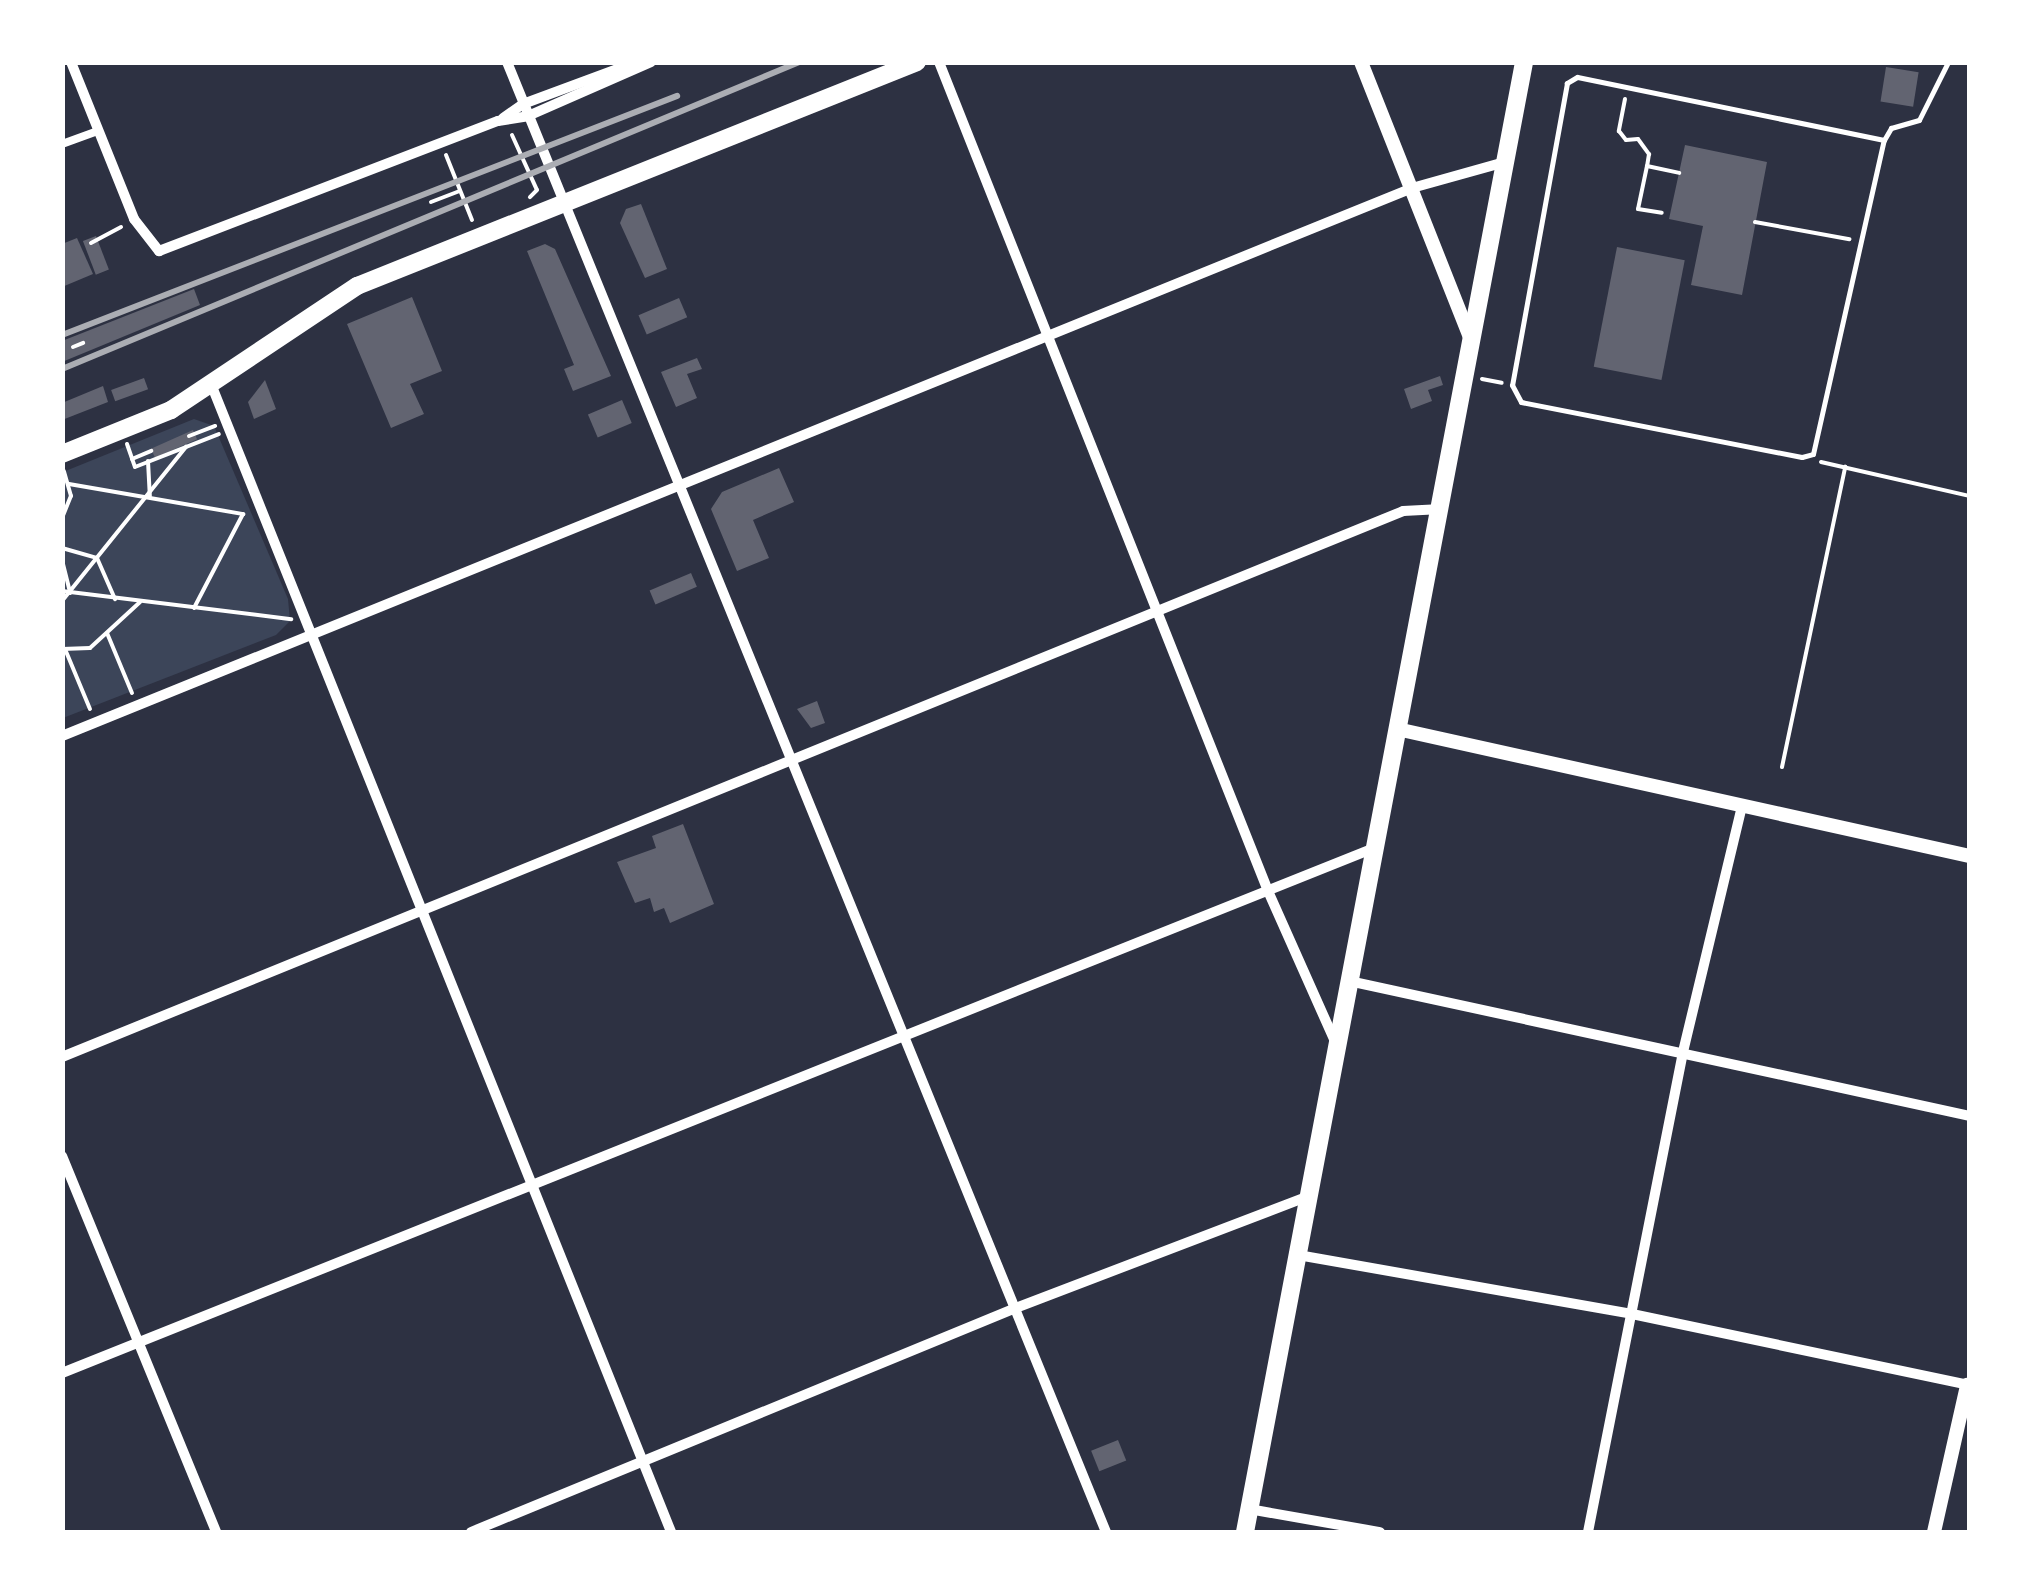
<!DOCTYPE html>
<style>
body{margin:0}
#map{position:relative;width:2032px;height:1595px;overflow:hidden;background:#2d3142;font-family:"Sofia Sans Condensed",sans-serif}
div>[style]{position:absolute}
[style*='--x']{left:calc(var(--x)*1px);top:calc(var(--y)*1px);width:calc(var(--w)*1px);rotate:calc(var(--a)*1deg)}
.green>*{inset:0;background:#3c4559}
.building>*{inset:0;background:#626471;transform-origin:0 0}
.path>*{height:4px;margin:-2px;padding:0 2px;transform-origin:2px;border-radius:2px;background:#fff}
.service>*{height:5px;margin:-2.5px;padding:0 2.5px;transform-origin:2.5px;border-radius:2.5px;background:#fff}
.pedestrian>*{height:8px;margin:-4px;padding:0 4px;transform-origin:4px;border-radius:4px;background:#fff}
.minor>*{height:10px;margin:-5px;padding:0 5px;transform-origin:5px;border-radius:5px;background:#fff}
.tertiary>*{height:14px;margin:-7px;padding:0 7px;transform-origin:7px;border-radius:7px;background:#fff}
.primary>*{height:18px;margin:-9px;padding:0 9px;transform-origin:9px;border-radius:9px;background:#fff}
.rail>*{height:6px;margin:-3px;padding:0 3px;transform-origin:3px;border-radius:3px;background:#abadb3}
span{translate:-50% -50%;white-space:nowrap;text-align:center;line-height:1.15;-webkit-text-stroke:10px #fff;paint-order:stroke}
.frame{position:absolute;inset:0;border:65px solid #fff;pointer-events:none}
</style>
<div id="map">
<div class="green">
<i style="clip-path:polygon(194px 419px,214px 426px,288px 599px,290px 621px,276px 635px,63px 718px,63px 472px)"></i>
</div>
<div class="building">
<i style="left:1886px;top:67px;width:33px;height:35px;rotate:9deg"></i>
<i style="clip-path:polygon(1685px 145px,1767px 162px,1742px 295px,1691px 285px,1703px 226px,1669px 219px)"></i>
<i style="clip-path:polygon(641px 204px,667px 269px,645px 278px,620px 223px,626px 209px)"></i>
<i style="left:96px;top:236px;width:36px;height:14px;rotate:69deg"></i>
<i style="clip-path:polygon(77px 238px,93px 274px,62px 287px,62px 244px)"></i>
<i style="clip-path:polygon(545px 244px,555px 249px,611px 376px,573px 391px,564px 369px,574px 365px,527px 251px)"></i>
<i style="left:1617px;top:247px;width:69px;height:122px;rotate:11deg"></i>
<i style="clip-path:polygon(194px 289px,200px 305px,62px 362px,62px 341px)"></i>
<i style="clip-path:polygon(412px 297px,442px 371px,410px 384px,424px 414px,391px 428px,347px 324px)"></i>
<i style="left:679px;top:298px;width:21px;height:44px;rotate:67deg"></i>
<i style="clip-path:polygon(697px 358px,702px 369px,687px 374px,697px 398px,676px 407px,661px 372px)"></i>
<i style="clip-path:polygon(1440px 376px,1443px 385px,1428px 390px,1432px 401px,1411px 409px,1404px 389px)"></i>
<i style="left:144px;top:378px;width:12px;height:35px;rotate:70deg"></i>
<i style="clip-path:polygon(265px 380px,276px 409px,254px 419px,248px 402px)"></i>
<i style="clip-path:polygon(103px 386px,108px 402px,62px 420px,62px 403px)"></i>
<i style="left:622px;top:400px;width:25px;height:37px;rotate:67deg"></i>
<i style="left:193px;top:430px;width:10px;height:46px;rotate:66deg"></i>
<i style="clip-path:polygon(779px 468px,794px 502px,753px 520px,769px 558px,737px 571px,711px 509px,722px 492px)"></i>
<i style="left:691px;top:573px;width:15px;height:45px;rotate:67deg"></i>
<i style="clip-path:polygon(817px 701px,825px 723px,811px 728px,797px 709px)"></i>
<i style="clip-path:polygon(683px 824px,714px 904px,670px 923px,664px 908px,654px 912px,650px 898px,635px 903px,617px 862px,656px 848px,652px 836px)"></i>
<i style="left:1118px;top:1440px;width:22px;height:29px;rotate:68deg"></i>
</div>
<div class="path">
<i style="--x:1625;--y:99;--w:33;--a:101"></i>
<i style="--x:1619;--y:131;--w:11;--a:52"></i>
<i style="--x:1626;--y:140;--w:12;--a:-5"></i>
<i style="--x:1638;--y:139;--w:19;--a:54"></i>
<i style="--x:1649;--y:154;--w:12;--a:99"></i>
<i style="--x:1647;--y:166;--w:33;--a:12"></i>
<i style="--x:512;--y:135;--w:60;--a:65.6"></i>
<i style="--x:537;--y:190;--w:10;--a:135"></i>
<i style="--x:446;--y:155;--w:70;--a:68.2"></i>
<i style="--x:1647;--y:166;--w:44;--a:101.8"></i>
<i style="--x:1638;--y:209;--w:24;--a:9"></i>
<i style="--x:431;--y:202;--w:30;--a:-21"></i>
<i style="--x:1755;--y:222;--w:96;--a:10.3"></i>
<i style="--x:91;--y:243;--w:34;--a:-28"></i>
<i style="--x:73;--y:347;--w:11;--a:-22"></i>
<i style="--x:1482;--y:379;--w:20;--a:11"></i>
<i style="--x:189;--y:436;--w:28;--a:-21"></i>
<i style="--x:127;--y:444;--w:24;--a:71"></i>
<i style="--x:135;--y:467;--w:90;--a:-21.4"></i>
<i style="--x:132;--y:459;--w:21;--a:-23"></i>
<i style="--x:148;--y:461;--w:35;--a:87"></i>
<i style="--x:1821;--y:462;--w:153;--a:12.9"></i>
<i style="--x:69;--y:484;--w:177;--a:9.8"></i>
<i style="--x:62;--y:518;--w:24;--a:-68"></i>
<i style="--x:71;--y:496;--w:26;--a:-106"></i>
<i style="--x:62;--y:548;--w:36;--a:16"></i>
<i style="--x:97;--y:558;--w:45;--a:66.3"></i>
<i style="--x:62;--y:560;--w:34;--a:76"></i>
<i style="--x:62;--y:591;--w:231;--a:7"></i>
<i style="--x:62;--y:601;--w:198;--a:-51.2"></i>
<i style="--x:194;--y:608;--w:106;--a:-62.5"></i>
<i style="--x:107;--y:633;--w:65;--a:67.4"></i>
<i style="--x:62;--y:649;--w:28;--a:-2"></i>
<i style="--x:90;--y:648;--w:68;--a:-42.6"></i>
<i style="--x:65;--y:649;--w:65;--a:67.4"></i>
<i style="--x:1782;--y:767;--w:307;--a:-78.1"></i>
</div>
<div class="service">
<i style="--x:1884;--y:140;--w:313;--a:-168.4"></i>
<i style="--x:1577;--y:77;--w:12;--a:149"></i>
<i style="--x:1567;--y:83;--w:307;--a:100.3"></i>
<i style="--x:1512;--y:385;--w:19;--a:62"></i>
<i style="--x:1521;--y:402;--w:286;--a:11.1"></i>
<i style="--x:1802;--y:457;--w:11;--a:-15"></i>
<i style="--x:1813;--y:454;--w:322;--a:-77.3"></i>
<i style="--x:1884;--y:140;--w:14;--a:-60"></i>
<i style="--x:1891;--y:128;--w:29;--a:-16"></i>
<i style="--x:1919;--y:120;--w:65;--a:-63.4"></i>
</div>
<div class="pedestrian">
<i style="--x:62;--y:144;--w:38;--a:-20"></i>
</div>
<div class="minor">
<i style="--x:71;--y:62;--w:169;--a:68.1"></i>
<i style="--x:134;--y:219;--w:41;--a:52"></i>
<i style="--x:159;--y:251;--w:363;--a:-21"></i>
<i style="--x:498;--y:121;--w:30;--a:-9"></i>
<i style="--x:528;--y:116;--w:134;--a:-23.7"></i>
<i style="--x:507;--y:62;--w:1587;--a:67.83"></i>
<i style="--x:939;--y:62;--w:892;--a:68.35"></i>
<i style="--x:1268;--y:891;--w:167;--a:66"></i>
<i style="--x:503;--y:118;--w:24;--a:-35"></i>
<i style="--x:523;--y:104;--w:121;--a:-20.4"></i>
<i style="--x:211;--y:384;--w:1237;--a:68.16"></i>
<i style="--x:62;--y:736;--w:1457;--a:-22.09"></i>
<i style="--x:1412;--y:188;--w:97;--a:-15.6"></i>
<i style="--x:1349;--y:981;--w:636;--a:12.26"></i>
<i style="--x:62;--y:1057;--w:1448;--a:-22.15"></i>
<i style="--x:1403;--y:511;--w:34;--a:-3"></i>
<i style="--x:62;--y:1156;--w:406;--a:67.7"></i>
<i style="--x:1298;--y:1255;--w:339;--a:10"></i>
<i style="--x:1632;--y:1314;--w:345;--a:11.9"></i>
<i style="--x:62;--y:1373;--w:1413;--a:-21.81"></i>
<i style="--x:1249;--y:1509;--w:133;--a:10"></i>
<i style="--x:471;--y:1532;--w:586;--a:-22.36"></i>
<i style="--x:1013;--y:1309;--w:317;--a:-20.9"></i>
<i style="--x:1588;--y:1532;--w:485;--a:-78.8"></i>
<i style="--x:1682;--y:1056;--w:257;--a:-76.5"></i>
</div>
<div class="tertiary">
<i style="--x:1361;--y:62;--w:296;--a:68.4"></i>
<i style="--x:1397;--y:729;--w:587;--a:12.5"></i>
<i style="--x:1934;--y:1532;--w:151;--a:-77.3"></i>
</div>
<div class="primary">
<i style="--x:62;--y:454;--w:118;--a:-22"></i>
<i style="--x:171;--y:410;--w:224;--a:-33.7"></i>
<i style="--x:357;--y:286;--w:603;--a:-21.8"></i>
<i style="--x:1245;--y:1532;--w:1496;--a:-79.25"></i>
</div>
<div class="rail">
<i style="--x:62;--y:335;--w:660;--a:-21.24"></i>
<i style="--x:62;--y:369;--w:798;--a:-22.61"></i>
</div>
<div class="frame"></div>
</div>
